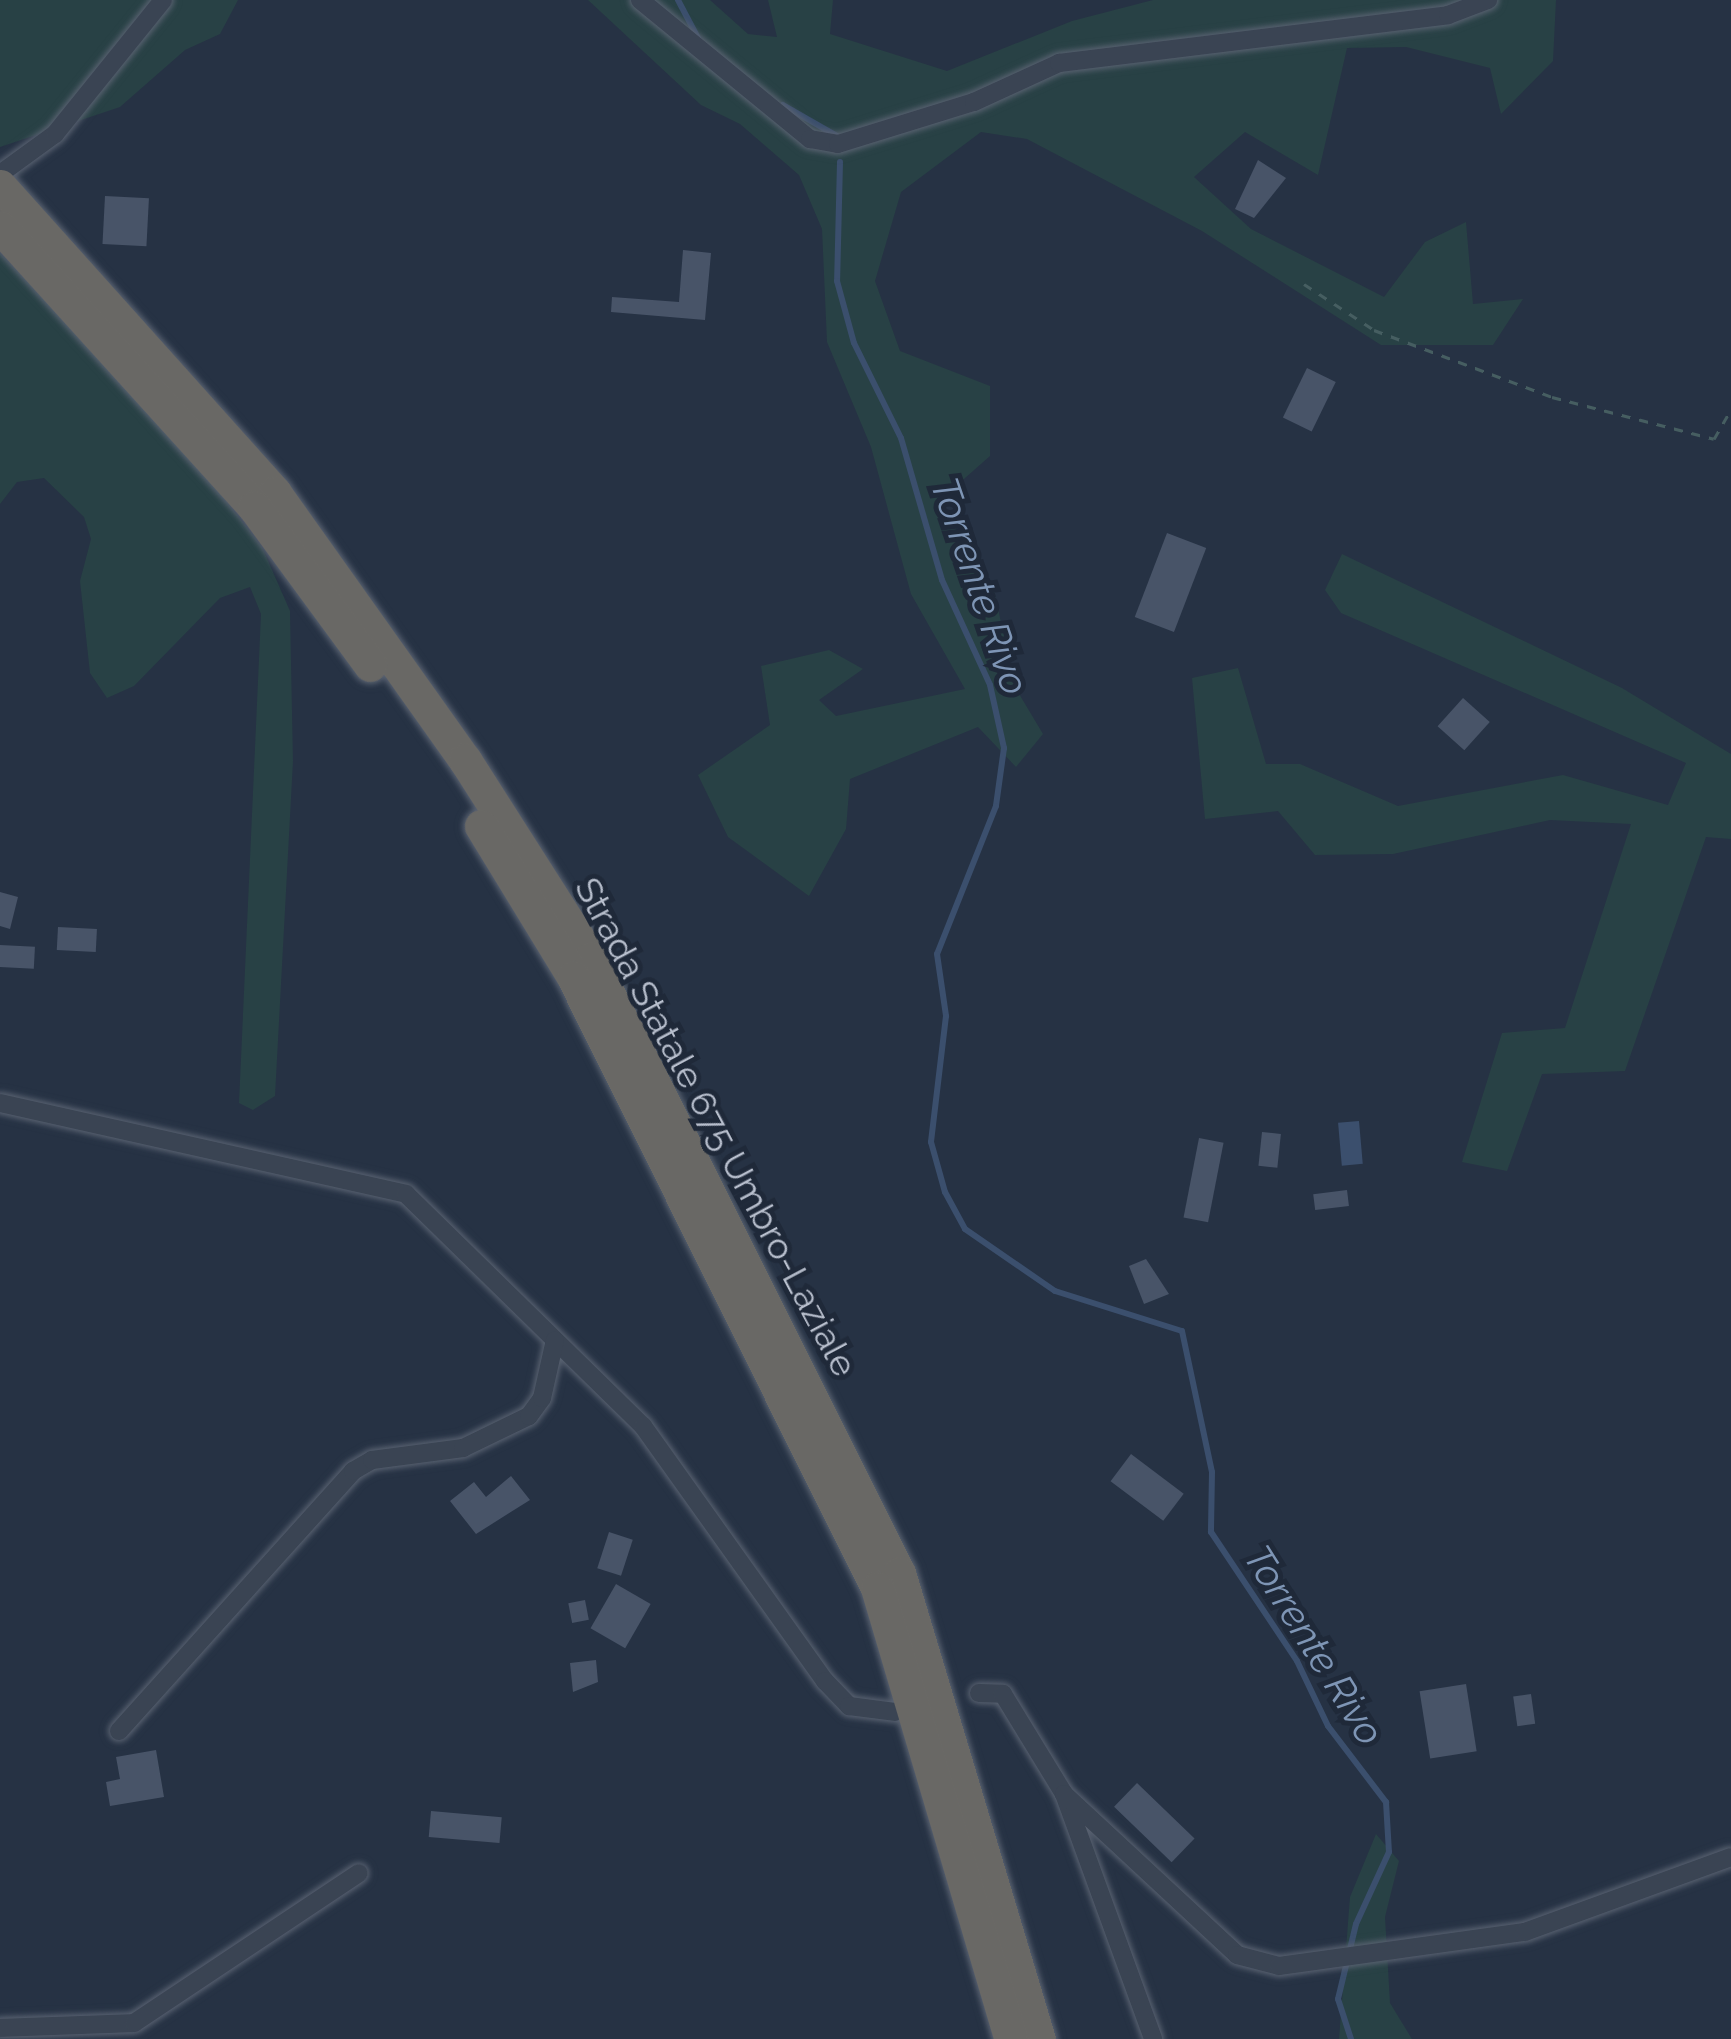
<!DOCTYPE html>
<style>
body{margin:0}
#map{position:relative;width:1731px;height:2039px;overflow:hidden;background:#263244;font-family:Raleway,sans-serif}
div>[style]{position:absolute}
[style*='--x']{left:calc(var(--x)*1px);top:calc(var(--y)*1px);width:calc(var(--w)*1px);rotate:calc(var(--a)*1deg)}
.green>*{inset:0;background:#284145}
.water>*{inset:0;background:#3b4f6d;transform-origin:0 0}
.stream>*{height:6px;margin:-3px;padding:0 3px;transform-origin:3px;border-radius:3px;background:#3b4f6d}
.building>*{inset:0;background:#485468;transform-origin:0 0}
.path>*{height:3px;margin-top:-1.5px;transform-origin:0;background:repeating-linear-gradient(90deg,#465e61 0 9px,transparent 0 18px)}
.roads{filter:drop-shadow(0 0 3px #596271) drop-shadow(0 0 3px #596271)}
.minor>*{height:18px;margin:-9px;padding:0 9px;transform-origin:9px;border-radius:9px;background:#3a4453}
.trunk>*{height:33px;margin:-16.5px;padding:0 16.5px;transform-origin:16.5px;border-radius:16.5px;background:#696865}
span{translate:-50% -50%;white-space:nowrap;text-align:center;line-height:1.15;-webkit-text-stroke:10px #1f2939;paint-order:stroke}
.street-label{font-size:36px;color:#b8bfcd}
.water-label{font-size:39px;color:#7e95b5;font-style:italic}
</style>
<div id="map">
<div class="green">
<i style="clip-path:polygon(0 0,238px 0,220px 34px,185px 50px,120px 107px,0 147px)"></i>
<i style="clip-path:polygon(588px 0,710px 0,748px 34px,777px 37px,768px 0,833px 0,830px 34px,947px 71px,1072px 21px,1153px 0,1556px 0,1553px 61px,1501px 114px,1490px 68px,1406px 47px,1347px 48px,1318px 175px,1245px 132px,1194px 177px,1251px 229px,1384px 297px,1425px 242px,1466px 222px,1473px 304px,1523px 299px,1493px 345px,1381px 345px,1202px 231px,1027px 139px,981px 132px,901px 192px,875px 281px,900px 351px,990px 386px,990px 456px,939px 501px,994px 590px,1015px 687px,1043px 734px,1016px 767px,978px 727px,850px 779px,846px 829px,809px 896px,728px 837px,698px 775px,770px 725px,761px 666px,829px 650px,863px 669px,819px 700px,836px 716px,965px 689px,911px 594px,871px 447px,827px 342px,822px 229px,799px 175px,740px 124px,701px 105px)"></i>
<i style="clip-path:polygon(0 253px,172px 432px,262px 547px,290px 611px,293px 761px,275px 1096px,253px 1110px,239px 1103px,261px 614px,250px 587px,220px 598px,134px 686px,107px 698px,90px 673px,80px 581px,91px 539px,84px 517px,44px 478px,17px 482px,0 504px)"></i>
<i style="clip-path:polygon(1342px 554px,1622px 688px,1731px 754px,1731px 839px,1706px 837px,1625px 1071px,1542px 1074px,1507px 1171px,1462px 1162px,1502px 1033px,1565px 1028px,1631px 824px,1550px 820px,1393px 854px,1315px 855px,1278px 811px,1205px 819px,1192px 678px,1238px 668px,1266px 764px,1300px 764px,1398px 806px,1563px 775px,1668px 805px,1686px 763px,1341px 613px,1325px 590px)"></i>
<i style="clip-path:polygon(1376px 1834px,1399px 1861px,1385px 1917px,1390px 2003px,1412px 2039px,1339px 2039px,1350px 1897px)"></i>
</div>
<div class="water">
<i style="left:1359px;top:1121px;width:43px;height:21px;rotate:85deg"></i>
</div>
<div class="stream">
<i style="--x:678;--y:0;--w:43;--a:62.2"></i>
<i style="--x:783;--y:105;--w:62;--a:29.9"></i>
<i style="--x:840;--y:162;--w:119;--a:91.4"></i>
<i style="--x:837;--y:281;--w:64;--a:74.7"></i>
<i style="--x:854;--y:343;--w:106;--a:63.7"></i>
<i style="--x:901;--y:438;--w:148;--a:73.9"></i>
<i style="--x:942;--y:580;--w:115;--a:65.4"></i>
<i style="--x:990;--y:685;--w:65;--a:77.5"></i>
<i style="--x:1004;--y:748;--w:59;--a:97.9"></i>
<i style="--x:996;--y:806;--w:159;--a:111.7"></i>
<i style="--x:937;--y:954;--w:63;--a:81.7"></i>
<i style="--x:946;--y:1016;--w:127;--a:96.8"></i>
<i style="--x:931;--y:1142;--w:52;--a:74.4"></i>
<i style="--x:945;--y:1192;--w:42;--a:61.6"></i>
<i style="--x:965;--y:1229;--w:109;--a:34.6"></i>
<i style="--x:1055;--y:1291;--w:133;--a:17.5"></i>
<i style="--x:1182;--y:1331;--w:144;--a:78"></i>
<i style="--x:1212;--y:1472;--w:60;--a:91"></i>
<i style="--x:1211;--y:1532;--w:155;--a:56.3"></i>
<i style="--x:1297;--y:1661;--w:72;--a:64.5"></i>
<i style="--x:1328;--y:1726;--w:96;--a:52.7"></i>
<i style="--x:1386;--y:1802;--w:50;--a:86.6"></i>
<i style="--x:1389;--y:1852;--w:79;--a:114.6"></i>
<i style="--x:1356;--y:1924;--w:77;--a:103.5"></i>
<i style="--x:1338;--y:1999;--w:42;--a:72"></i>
</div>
<div class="building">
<i style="clip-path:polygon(1258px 160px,1286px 178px,1254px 218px,1235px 209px)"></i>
<i style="left:105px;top:196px;width:44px;height:48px;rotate:3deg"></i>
<i style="clip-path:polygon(683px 250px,711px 253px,705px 320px,611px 312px,612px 297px,679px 302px)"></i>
<i style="left:1307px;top:368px;width:32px;height:55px;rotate:26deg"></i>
<i style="left:1167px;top:533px;width:42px;height:90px;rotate:21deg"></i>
<i style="left:1463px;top:698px;width:36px;height:38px;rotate:42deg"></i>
<i style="clip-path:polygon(0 892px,18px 897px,10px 929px,0 926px)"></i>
<i style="left:58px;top:927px;width:39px;height:23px;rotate:3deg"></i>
<i style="left:0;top:945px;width:35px;height:22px;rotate:3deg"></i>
<i style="left:1262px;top:1132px;width:19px;height:34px;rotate:6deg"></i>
<i style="left:1199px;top:1138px;width:25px;height:81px;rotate:11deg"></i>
<i style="left:1347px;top:1190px;width:16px;height:34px;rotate:83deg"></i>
<i style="clip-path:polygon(1146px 1259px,1169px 1294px,1144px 1304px,1129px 1266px)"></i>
<i style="left:1131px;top:1454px;width:66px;height:34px;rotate:37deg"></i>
<i style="clip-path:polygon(511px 1476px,530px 1500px,476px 1534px,450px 1501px,474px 1482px,486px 1497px)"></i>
<i style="left:609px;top:1532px;width:25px;height:38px;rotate:18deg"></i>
<i style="left:616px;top:1584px;width:40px;height:51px;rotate:30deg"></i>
<i style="left:585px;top:1600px;width:20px;height:17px;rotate:79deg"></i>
<i style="clip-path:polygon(596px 1660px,598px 1682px,573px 1692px,570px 1663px)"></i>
<i style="left:1466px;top:1684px;width:68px;height:47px;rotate:81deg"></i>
<i style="left:1531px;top:1694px;width:30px;height:18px;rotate:82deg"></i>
<i style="clip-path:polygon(156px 1750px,164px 1797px,110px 1806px,106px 1782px,120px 1779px,116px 1757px)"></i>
<i style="left:1137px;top:1783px;width:80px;height:33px;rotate:44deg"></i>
<i style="left:431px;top:1811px;width:71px;height:26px;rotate:5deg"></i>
</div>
<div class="path">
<i style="--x:1304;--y:284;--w:84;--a:33.3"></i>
<i style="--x:1374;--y:330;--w:190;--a:20.6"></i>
<i style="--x:1552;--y:397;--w:167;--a:14.5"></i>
<i style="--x:1714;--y:439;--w:34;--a:-60"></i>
</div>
<div class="roads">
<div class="minor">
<i style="--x:640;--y:0;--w:220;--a:39.3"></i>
<i style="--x:810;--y:139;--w:28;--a:10"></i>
<i style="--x:838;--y:144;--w:142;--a:-17.2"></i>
<i style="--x:974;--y:102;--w:94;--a:-24.6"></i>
<i style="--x:1059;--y:63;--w:392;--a:-7"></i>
<i style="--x:1448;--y:15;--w:43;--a:-20.6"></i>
<i style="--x:0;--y:174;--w:68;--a:-36"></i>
<i style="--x:55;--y:134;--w:172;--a:-51.1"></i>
<i style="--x:0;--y:1103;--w:416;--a:12.6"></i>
<i style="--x:406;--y:1194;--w:332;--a:44.4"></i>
<i style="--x:643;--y:1426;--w:313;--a:54.5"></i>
<i style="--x:825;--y:1681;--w:35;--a:46"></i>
<i style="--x:849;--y:1706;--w:46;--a:7.4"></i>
<i style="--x:979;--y:1693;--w:24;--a:2"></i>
<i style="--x:1003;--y:1694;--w:117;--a:58.6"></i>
<i style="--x:1064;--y:1794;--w:261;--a:70"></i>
<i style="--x:119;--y:1731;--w:350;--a:-48"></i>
<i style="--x:353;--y:1471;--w:22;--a:-30"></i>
<i style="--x:372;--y:1460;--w:92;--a:-7.5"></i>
<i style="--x:463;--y:1448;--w:73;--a:-25.9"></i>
<i style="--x:529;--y:1416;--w:22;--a:-54"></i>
<i style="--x:542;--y:1398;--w:59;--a:-77.4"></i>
<i style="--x:1064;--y:1794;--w:236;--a:42.9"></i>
<i style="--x:1237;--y:1955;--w:43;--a:14.7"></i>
<i style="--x:1279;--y:1966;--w:248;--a:-7.9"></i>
<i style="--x:1525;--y:1932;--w:219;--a:-20"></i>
<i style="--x:0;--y:2028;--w:134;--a:-2.1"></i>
<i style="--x:134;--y:2023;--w:270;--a:-33.7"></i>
</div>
<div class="trunk">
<i style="--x:0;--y:186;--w:412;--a:48.1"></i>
<i style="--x:275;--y:493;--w:328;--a:54.6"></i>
<i style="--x:465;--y:760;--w:235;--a:57.5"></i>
<i style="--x:591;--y:958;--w:688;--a:63.4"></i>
<i style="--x:899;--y:1573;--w:487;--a:73.3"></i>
<i style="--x:0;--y:227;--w:378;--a:47.8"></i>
<i style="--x:254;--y:507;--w:196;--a:53.7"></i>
<i style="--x:481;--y:826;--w:177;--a:58.6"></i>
<i style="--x:573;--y:977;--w:682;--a:63.55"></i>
<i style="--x:877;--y:1588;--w:470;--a:73.5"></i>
</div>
</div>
<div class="street-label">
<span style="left:716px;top:1127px;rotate:62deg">Strada Statale 675 Umbro-Laziale</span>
</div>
<div class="water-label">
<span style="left:980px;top:586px;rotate:71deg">Torrente Rivo</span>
<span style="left:1314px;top:1645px;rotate:58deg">Torrente Rivo</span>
</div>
</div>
